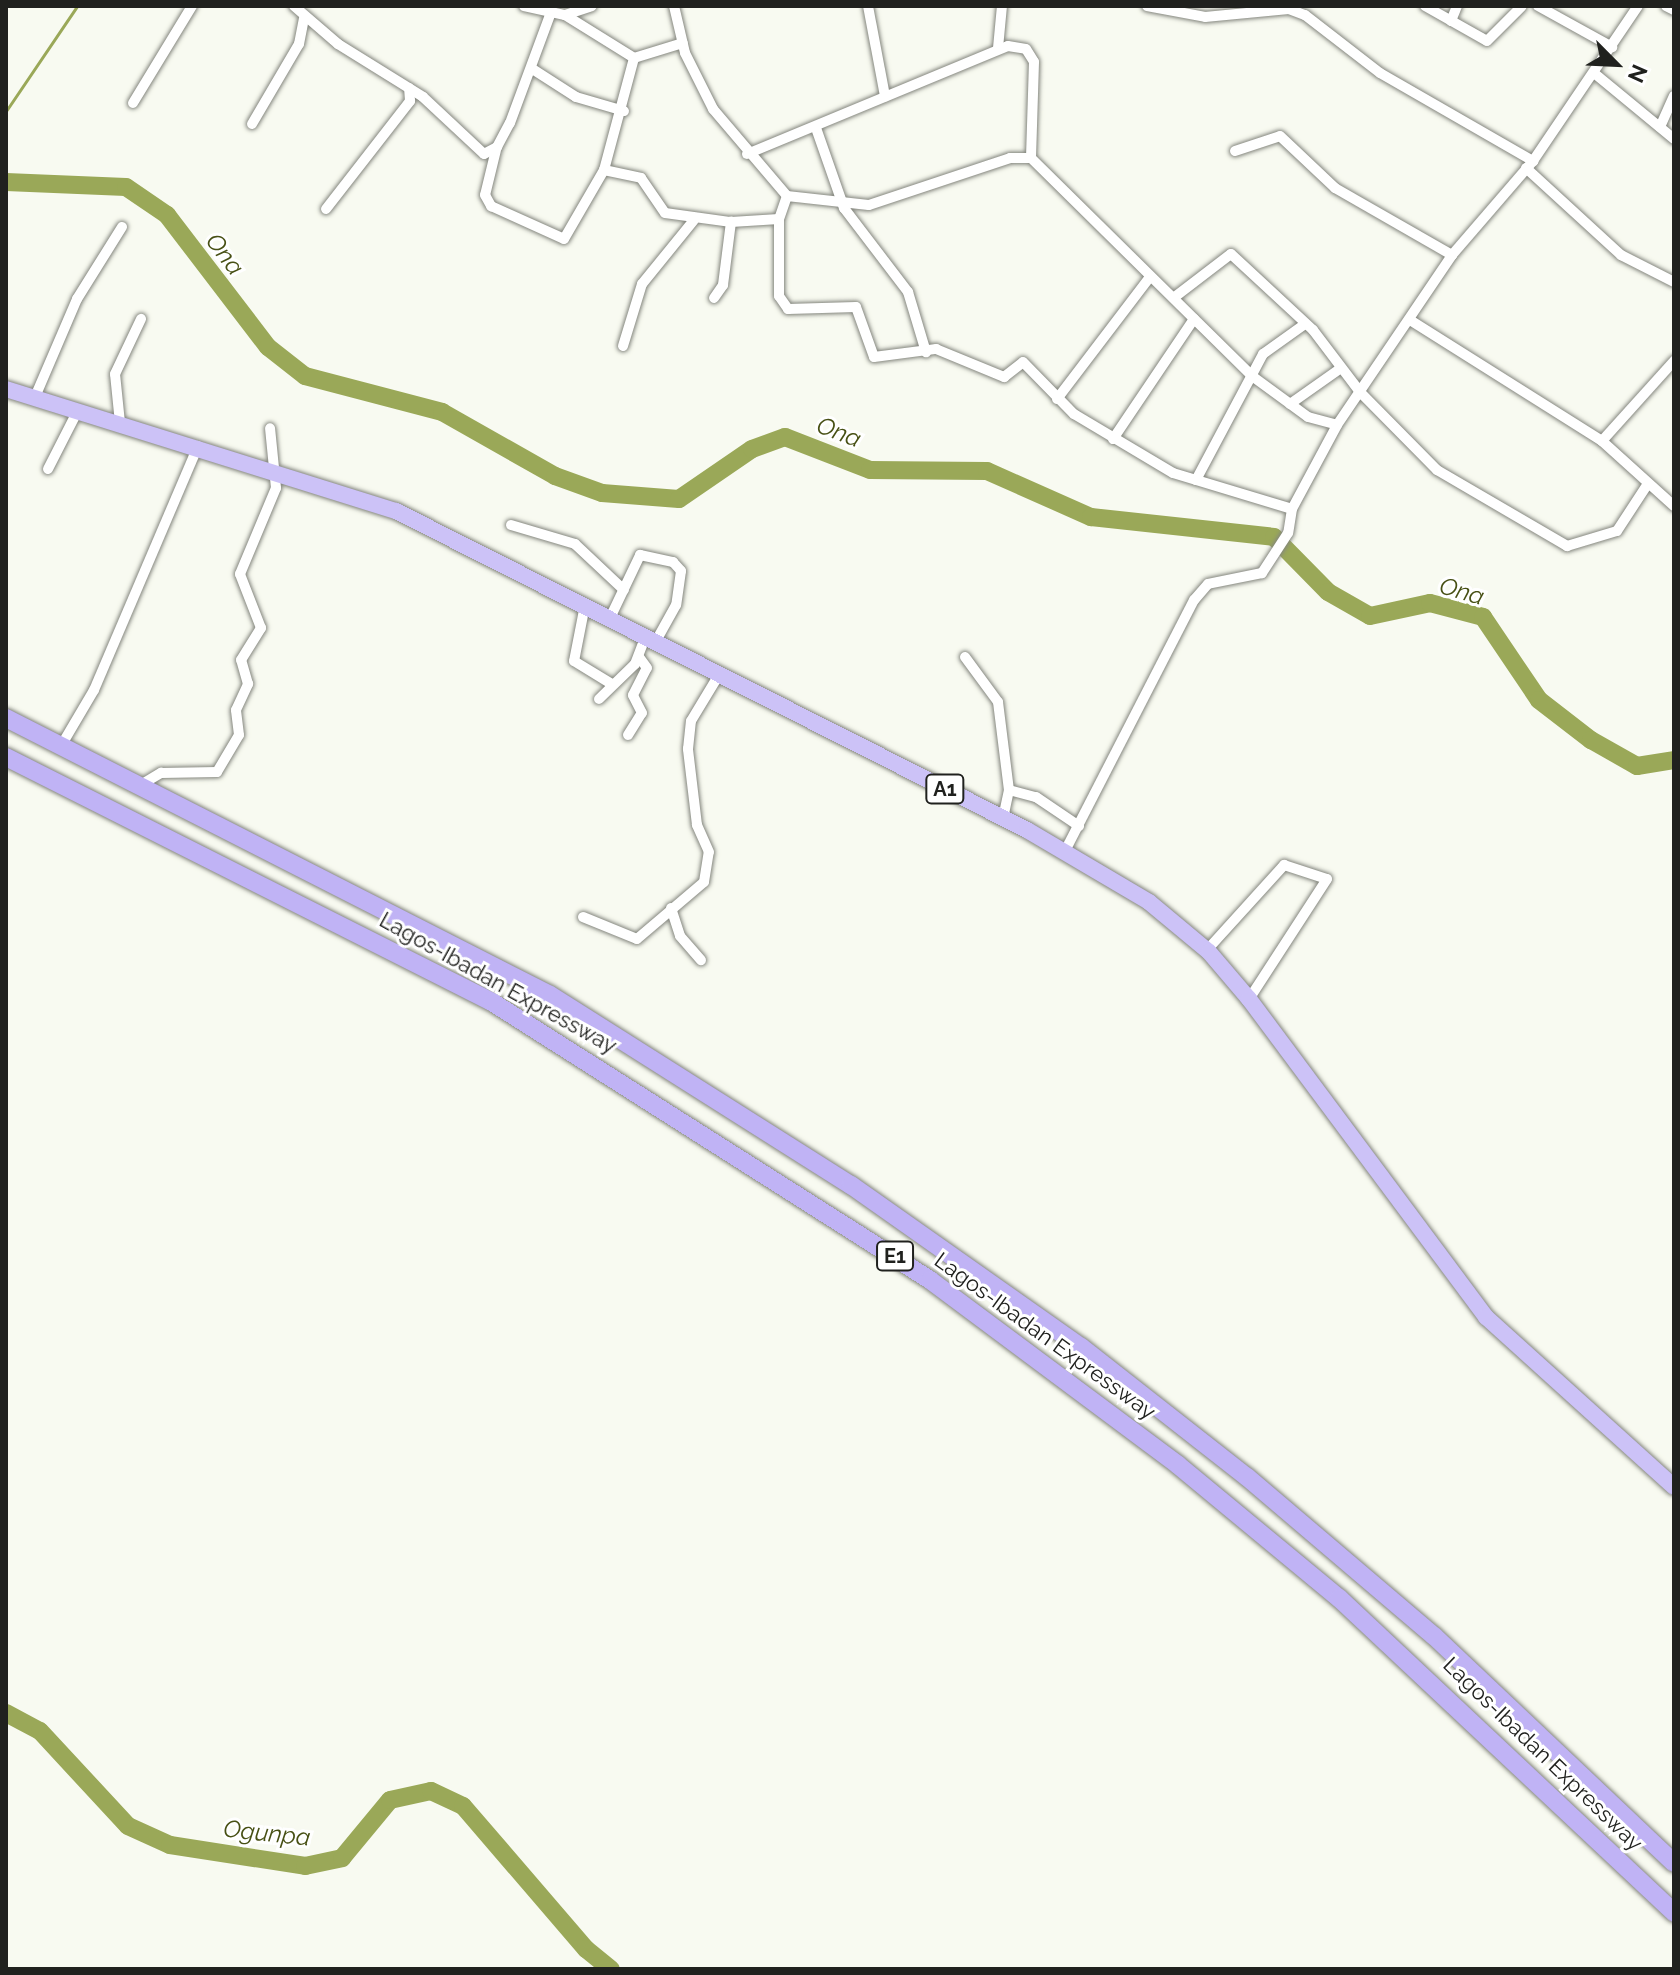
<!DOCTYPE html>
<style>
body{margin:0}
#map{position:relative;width:1680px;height:1975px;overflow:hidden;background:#f8faf1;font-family:Raleway,sans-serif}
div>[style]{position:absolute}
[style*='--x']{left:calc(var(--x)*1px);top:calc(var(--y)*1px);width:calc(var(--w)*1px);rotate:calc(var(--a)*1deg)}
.stream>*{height:3px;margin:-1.5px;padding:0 1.5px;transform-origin:1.5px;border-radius:1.5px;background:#9aa858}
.river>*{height:18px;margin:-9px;padding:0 9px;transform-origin:9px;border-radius:9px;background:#9aa858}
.roads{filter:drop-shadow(0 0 2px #84867e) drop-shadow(0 0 2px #84867e)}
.minor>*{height:10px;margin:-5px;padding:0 5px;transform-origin:5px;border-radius:5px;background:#fff}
.trunk>*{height:16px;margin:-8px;padding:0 8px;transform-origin:8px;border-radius:8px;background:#ccc2f7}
.motorway>*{height:18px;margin:-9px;padding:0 9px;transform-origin:9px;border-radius:9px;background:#c0b3f5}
span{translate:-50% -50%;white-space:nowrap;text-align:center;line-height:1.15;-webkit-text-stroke:6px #fff;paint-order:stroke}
.shield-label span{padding:2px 6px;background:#fff;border:2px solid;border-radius:6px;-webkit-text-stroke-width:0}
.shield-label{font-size:20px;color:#20211e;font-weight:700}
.street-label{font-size:22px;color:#20211e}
.water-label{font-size:24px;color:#475014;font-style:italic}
.frame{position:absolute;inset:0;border:8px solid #20211e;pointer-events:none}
.north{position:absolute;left:1576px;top:24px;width:80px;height:80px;-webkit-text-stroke:6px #fff;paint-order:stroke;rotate:114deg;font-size:22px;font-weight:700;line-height:32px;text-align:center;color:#20211e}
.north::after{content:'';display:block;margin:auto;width:28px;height:36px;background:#20211e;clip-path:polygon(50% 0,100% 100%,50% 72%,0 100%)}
</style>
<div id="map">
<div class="stream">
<i style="--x:6;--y:111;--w:127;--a:-55.9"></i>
</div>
<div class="river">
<i style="--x:6;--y:182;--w:120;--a:2.4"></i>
<i style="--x:126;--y:187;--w:50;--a:34.3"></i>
<i style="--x:167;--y:215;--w:166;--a:52.6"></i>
<i style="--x:268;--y:347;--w:47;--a:38.1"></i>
<i style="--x:305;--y:376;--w:142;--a:14.7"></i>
<i style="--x:442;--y:412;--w:130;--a:29.5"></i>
<i style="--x:555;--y:476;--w:50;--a:19.9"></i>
<i style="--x:602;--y:493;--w:77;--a:4.5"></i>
<i style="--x:679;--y:499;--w:88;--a:-34.4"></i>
<i style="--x:752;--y:449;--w:35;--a:-20"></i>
<i style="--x:785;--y:437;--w:91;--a:21.2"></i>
<i style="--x:870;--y:470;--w:117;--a:0.5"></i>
<i style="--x:987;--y:471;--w:114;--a:23.9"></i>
<i style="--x:1091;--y:517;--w:184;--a:6.2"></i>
<i style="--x:1274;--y:537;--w:77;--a:45.5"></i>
<i style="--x:1328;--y:592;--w:48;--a:29.7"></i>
<i style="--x:1370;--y:616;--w:61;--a:-12.2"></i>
<i style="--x:1430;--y:603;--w:55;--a:14.8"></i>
<i style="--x:1483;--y:617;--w:100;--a:56"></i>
<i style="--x:1539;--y:700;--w:66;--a:37.6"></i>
<i style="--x:1591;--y:740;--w:53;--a:29.5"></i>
<i style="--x:1637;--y:766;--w:37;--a:-9"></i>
<i style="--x:6;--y:1713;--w:38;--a:28"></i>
<i style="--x:40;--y:1731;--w:129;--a:47.2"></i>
<i style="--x:128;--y:1826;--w:46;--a:24.3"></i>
<i style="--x:170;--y:1845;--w:137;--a:8.8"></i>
<i style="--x:305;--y:1866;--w:38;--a:-12"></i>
<i style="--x:342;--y:1858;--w:75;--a:-50.4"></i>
<i style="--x:390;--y:1800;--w:42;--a:-12.4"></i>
<i style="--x:431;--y:1791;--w:35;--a:25"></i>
<i style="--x:463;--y:1806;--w:189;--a:49.3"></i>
<i style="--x:586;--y:1949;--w:32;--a:39"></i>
</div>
<div class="roads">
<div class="minor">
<i style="--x:294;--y:6;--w:58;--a:40.8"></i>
<i style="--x:338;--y:44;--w:100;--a:31.9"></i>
<i style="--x:423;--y:97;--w:83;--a:43.1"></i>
<i style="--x:484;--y:154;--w:15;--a:-28"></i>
<i style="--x:497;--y:147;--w:27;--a:-62"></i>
<i style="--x:510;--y:123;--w:115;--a:-69.7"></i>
<i style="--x:524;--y:6;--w:42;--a:12.4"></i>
<i style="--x:565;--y:15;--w:28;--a:-18"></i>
<i style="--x:674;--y:6;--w:48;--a:76.8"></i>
<i style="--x:685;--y:53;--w:63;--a:63.4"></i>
<i style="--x:713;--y:109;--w:114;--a:49.6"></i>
<i style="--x:787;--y:196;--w:82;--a:6.3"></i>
<i style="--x:869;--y:205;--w:149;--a:-18.4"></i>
<i style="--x:1010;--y:158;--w:21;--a:0"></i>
<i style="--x:1031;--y:158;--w:310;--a:44.6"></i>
<i style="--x:1252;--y:376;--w:69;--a:36.2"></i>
<i style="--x:1308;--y:417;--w:30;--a:15"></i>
<i style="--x:1337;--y:425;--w:205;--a:-55.9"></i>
<i style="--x:1452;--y:255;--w:124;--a:-49.2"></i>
<i style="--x:1533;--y:161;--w:187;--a:-55.9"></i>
<i style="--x:868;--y:6;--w:92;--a:79.3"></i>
<i style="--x:1147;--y:6;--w:59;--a:10.7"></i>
<i style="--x:1205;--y:17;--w:84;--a:-5.4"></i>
<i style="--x:1289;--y:9;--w:17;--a:21"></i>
<i style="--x:1305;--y:15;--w:95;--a:37.7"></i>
<i style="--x:1380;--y:73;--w:177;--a:29.9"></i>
<i style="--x:1425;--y:6;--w:71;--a:29.4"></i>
<i style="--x:1487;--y:41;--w:49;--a:-45"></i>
<i style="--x:1538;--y:6;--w:85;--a:29"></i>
<i style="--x:1666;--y:6;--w:9;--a:27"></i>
<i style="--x:565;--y:15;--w:81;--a:31.9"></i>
<i style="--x:634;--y:58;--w:51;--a:-17"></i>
<i style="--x:1451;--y:21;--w:16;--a:-68"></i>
<i style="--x:998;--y:48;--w:42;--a:-84.6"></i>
<i style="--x:534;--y:70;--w:50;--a:32.7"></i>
<i style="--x:576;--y:97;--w:50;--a:16.3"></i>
<i style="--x:1594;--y:73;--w:104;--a:39.5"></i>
<i style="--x:133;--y:103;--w:114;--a:-58.7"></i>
<i style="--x:252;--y:124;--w:93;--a:-59.6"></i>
<i style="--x:299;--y:44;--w:26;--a:-79"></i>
<i style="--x:1660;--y:127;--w:34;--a:-66"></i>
<i style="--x:816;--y:128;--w:85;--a:70.7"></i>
<i style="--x:844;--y:208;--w:106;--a:52.7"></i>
<i style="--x:908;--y:292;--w:63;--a:73.3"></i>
<i style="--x:496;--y:150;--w:46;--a:103.7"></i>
<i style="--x:485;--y:195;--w:13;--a:61"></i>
<i style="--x:491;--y:206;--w:80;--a:24.3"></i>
<i style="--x:564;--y:239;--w:80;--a:-59.9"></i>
<i style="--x:604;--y:170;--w:116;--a:-75"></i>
<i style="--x:1235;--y:151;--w:47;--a:-18.4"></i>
<i style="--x:1280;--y:136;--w:76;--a:43.4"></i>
<i style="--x:1335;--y:188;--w:135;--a:29.8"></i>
<i style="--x:747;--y:154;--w:282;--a:-22.5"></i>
<i style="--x:1008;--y:46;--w:18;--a:9"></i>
<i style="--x:1026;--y:49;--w:15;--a:58"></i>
<i style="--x:1034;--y:62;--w:96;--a:91.8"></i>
<i style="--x:1526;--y:168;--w:129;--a:42.5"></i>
<i style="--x:1621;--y:255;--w:59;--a:27"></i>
<i style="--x:604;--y:170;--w:38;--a:12"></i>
<i style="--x:641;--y:178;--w:42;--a:55.6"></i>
<i style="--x:665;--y:213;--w:67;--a:7.8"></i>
<i style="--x:731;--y:222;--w:48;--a:-3.6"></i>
<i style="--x:787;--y:196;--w:24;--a:109"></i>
<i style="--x:779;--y:219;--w:77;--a:90"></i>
<i style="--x:779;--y:296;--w:16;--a:55"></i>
<i style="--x:788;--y:309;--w:68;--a:-1.7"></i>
<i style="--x:856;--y:307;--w:53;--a:70.2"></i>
<i style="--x:874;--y:357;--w:63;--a:-7.4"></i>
<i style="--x:936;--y:349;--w:74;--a:22.4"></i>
<i style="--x:1004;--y:377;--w:24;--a:-38"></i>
<i style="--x:1023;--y:362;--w:73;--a:45.6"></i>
<i style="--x:1074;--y:414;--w:115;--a:30.8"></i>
<i style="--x:1173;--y:473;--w:124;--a:16.8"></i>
<i style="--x:1292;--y:509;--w:24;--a:99"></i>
<i style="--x:1288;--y:533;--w:48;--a:123"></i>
<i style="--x:1262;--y:573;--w:55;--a:168.5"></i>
<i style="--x:1208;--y:584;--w:21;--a:131"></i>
<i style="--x:1194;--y:600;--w:282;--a:117.2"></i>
<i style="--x:326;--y:209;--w:137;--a:-52.1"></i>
<i style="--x:410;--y:101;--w:13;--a:-94"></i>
<i style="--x:1176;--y:296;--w:69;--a:-37.4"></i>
<i style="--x:1231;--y:254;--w:112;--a:42.8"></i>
<i style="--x:1313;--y:330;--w:78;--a:52.8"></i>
<i style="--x:1360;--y:392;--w:110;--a:45.4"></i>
<i style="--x:1437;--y:470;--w:151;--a:30.3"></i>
<i style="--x:1567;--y:546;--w:52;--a:-16.7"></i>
<i style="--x:1617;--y:531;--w:55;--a:-56.9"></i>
<i style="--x:714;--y:298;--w:16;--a:-55"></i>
<i style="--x:723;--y:285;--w:64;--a:-82.8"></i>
<i style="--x:1410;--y:320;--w:227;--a:32.2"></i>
<i style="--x:1602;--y:441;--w:97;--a:42.1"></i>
<i style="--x:623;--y:346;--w:65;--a:-73"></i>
<i style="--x:642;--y:284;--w:82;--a:-50.9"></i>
<i style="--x:35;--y:397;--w:107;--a:-66.8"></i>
<i style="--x:77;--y:299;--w:85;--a:-58"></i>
<i style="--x:1057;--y:399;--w:153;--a:-52.7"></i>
<i style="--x:1290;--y:404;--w:62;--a:-35.2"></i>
<i style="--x:120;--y:423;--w:49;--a:-95.8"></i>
<i style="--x:115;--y:374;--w:61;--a:-64.7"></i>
<i style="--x:1113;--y:439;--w:145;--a:-56"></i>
<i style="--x:1602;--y:441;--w:108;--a:-48"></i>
<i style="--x:48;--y:469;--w:66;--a:-63"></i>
<i style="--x:1196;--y:480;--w:143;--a:-62"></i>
<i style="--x:1263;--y:354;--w:52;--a:-35.5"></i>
<i style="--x:1292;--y:509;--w:95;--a:-61.8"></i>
<i style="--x:511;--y:525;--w:67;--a:16.5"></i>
<i style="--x:575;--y:544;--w:67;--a:43.2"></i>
<i style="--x:585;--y:605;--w:57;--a:101.1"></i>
<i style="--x:574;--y:661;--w:42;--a:31.4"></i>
<i style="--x:610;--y:618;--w:70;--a:-64.5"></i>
<i style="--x:640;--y:555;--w:34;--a:12"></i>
<i style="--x:673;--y:562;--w:12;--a:48"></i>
<i style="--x:681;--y:571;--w:34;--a:98"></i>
<i style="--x:676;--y:605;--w:41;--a:119.1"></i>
<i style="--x:965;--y:657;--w:56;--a:53.7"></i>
<i style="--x:998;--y:702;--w:89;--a:82.9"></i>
<i style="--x:1009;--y:790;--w:29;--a:102"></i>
<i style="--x:599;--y:699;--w:50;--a:-44.2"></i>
<i style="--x:635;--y:664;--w:30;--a:-69"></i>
<i style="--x:628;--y:735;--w:26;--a:-58"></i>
<i style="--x:642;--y:713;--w:20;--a:-117"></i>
<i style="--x:633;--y:695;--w:30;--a:-63"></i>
<i style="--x:647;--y:668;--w:14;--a:-126"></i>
<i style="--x:61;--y:746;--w:65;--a:-59.5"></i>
<i style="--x:94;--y:690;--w:265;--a:-66.9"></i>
<i style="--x:139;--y:786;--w:26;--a:-31"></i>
<i style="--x:161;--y:773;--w:56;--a:-1"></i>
<i style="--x:217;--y:772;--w:43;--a:-59.3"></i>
<i style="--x:239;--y:735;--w:25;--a:-97"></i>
<i style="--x:236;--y:710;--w:29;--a:-65"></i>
<i style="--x:248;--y:684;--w:25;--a:-106"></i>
<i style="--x:241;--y:660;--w:38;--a:-58"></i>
<i style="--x:261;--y:628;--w:58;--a:-111.3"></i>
<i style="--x:240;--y:574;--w:93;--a:-67.3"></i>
<i style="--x:276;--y:488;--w:60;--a:-95.7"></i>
<i style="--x:1009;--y:790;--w:28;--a:15"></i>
<i style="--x:1036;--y:797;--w:52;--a:34"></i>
<i style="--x:671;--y:908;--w:29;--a:72"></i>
<i style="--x:680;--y:936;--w:32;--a:49"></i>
<i style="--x:583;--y:917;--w:58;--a:22.2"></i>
<i style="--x:637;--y:939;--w:88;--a:-40.4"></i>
<i style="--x:704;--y:882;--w:30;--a:-81"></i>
<i style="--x:709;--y:852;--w:30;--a:-114"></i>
<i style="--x:697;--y:825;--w:77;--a:-96.8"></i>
<i style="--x:688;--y:749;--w:28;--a:-84"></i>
<i style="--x:691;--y:721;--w:56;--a:-58.9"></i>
<i style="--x:1207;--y:950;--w:115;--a:-47.8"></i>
<i style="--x:1284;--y:865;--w:45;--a:18"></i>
<i style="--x:1327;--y:879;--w:143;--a:123"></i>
</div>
<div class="trunk">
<i style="--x:6;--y:389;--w:409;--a:17.4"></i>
<i style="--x:396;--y:511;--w:707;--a:26.82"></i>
<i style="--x:1027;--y:830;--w:142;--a:30.5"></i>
<i style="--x:1149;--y:902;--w:78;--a:39.8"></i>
<i style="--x:1209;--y:952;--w:62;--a:49.6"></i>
<i style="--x:1249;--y:999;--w:397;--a:53.3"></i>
<i style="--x:1486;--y:1317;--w:253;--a:42.1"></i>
</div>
<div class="motorway">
<i style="--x:6;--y:718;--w:610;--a:26.98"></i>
<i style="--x:550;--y:995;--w:356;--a:32.3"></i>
<i style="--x:851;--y:1185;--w:281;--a:35.2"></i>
<i style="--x:1081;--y:1347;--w:211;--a:38.1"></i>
<i style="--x:1247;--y:1477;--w:245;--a:40.4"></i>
<i style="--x:1434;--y:1636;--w:330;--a:43.4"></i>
<i style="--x:6;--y:757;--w:544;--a:26.75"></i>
<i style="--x:492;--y:1002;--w:519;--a:32.4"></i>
<i style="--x:930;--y:1280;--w:309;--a:36.7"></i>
<i style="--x:1178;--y:1465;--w:209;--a:39.6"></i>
<i style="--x:1339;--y:1598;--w:460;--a:43.2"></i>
</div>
</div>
<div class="shield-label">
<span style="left:945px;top:789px">A1</span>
<span style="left:895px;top:1256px">E1</span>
</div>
<div class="street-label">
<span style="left:498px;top:983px;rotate:29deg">Lagos-Ibadan Expressway</span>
<span style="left:1045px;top:1336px;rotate:36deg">Lagos-Ibadan Expressway</span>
<span style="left:1543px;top:1754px;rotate:44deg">Lagos-Ibadan Expressway</span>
</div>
<div class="water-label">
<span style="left:225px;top:254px;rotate:53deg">Ona</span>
<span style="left:839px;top:432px;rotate:21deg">Ona</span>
<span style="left:1462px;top:591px;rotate:16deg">Ona</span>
<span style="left:267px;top:1833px;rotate:6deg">Ogunpa</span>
</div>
<div class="frame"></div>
<div class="north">N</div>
</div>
